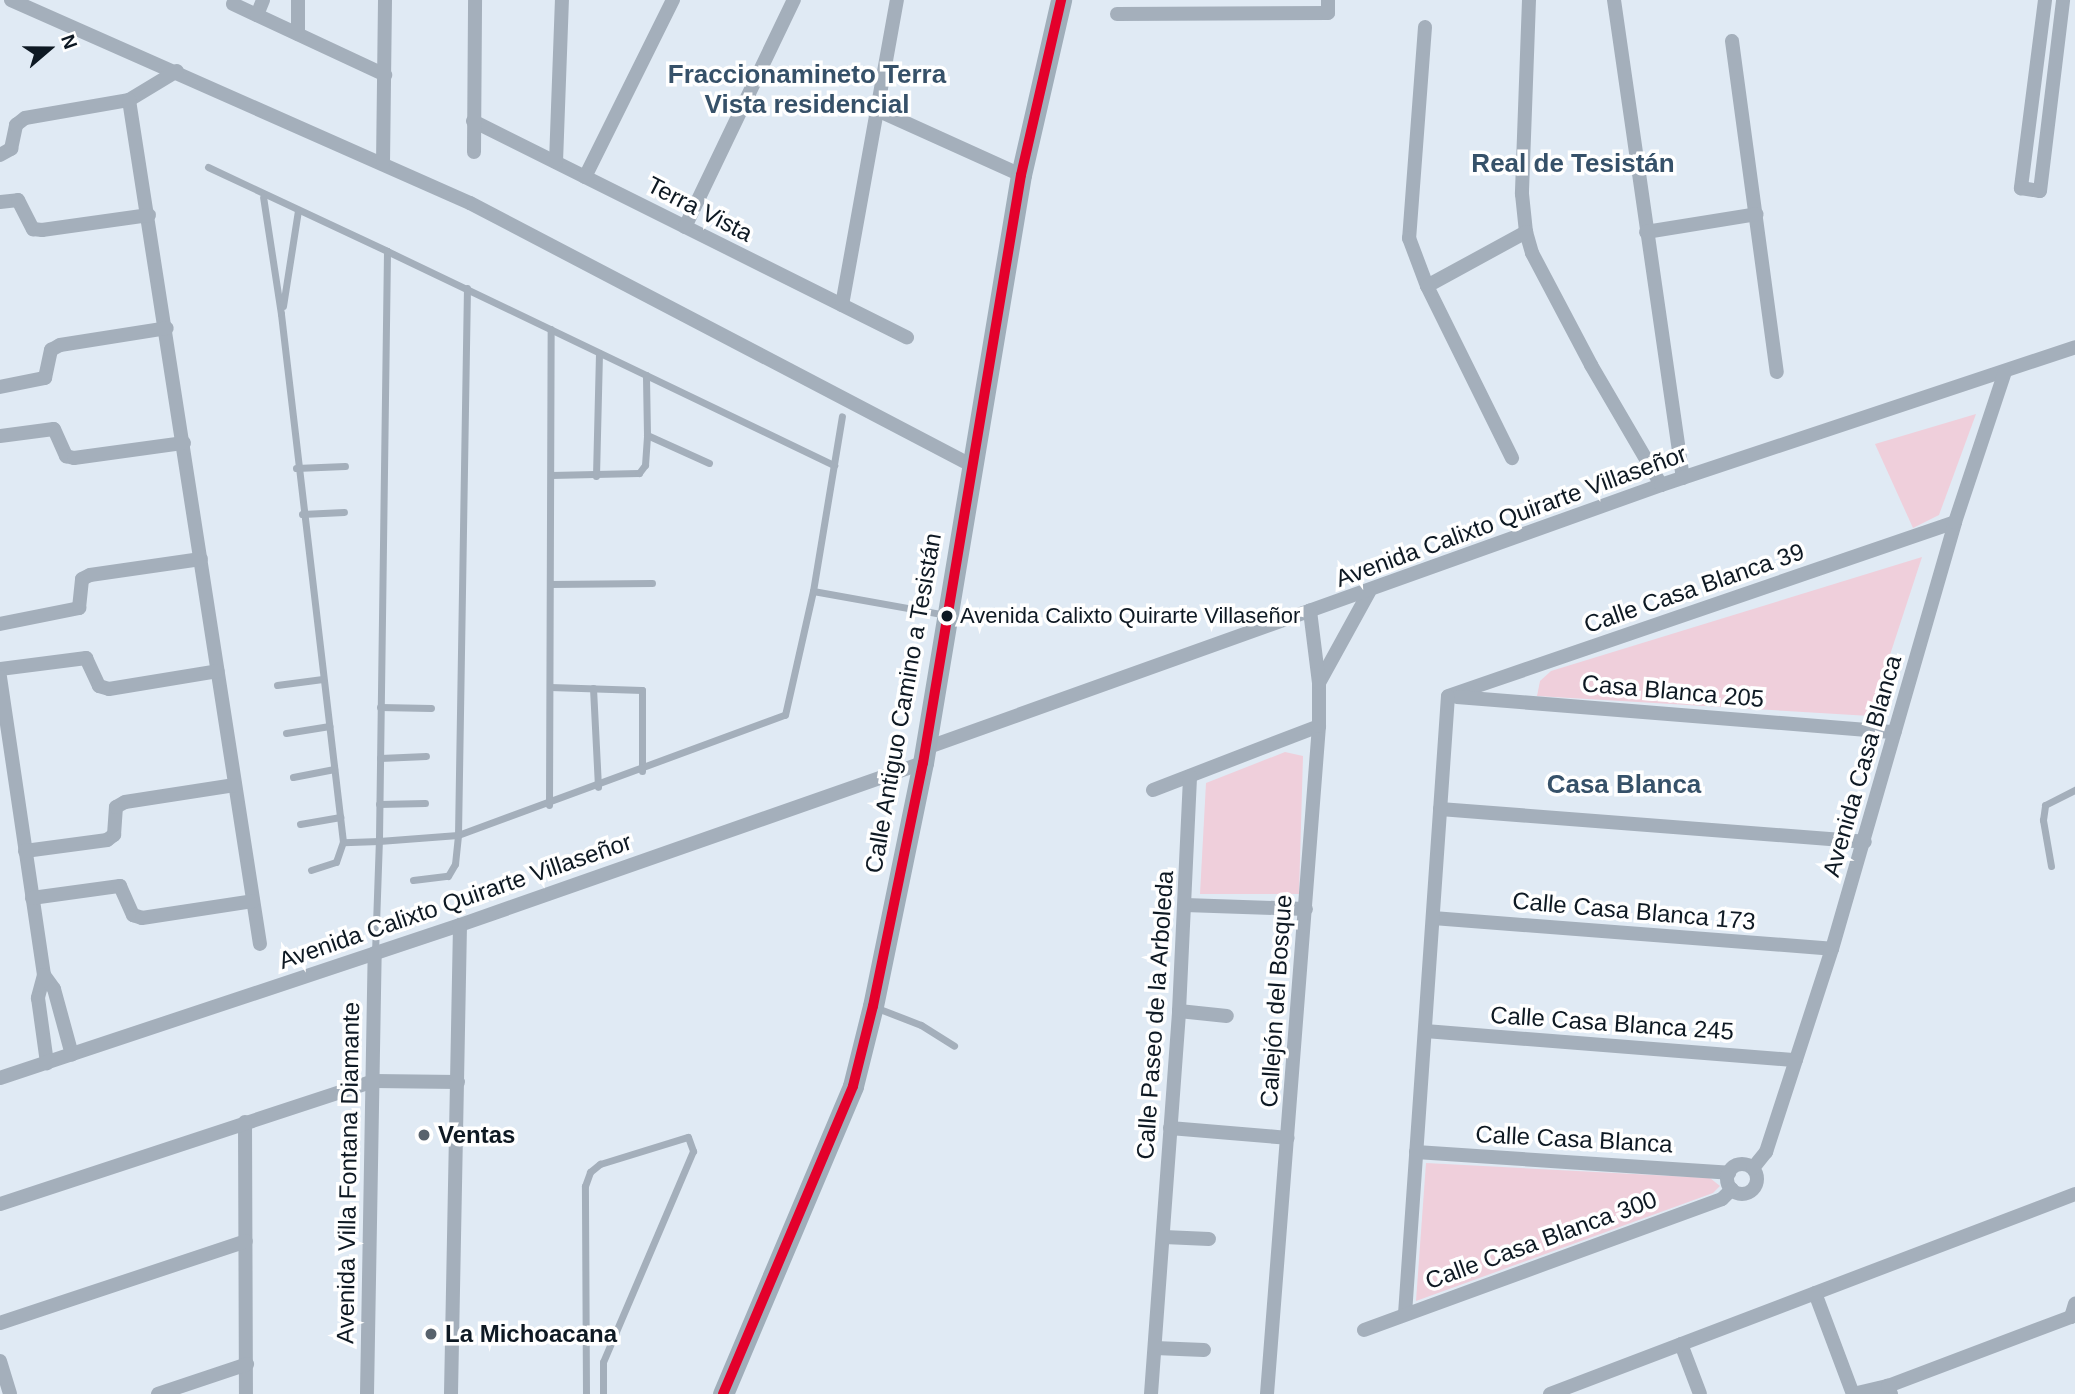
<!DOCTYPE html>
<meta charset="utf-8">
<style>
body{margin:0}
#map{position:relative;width:2075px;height:1394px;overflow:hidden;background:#e0eaf4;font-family:Helvetica,sans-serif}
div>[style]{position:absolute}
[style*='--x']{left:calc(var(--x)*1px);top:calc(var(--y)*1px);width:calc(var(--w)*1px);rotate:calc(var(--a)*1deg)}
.green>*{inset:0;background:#efcfdb}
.lane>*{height:7px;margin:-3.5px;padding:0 3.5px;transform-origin:3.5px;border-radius:3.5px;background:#a4afbb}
.street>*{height:14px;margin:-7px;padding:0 7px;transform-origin:7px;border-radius:7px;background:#a4afbb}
.street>.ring{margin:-7px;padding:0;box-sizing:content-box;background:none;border:14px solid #a4afbb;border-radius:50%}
.secondary>*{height:21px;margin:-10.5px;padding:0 10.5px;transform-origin:10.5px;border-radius:10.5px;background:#a0aeba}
.bus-1>*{height:10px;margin:-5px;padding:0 5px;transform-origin:5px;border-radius:5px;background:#e4002b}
.dots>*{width:19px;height:19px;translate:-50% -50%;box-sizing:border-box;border:4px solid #fff;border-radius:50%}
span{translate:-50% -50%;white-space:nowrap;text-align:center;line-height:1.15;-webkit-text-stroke:7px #fff;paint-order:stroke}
.bus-label{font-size:22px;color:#0e1923}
.left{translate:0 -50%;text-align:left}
.street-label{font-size:24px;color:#0e1923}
.poi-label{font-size:24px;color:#0e1923;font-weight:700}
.neighbourhood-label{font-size:26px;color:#365169;font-weight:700}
.north{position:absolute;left:14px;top:14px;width:70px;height:70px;-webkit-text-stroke:5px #fff;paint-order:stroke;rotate:70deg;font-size:19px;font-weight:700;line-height:28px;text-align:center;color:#0e1923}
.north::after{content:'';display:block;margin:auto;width:24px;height:32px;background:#0e1923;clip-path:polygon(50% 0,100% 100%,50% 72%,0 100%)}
</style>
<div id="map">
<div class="green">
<i style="clip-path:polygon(1976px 414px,1939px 515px,1913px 528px,1875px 444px)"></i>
<i style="clip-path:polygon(1922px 557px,1870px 716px,1537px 696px,1540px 681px,1551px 671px)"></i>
<i style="clip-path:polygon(1285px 752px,1303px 756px,1299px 894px,1200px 894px,1206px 783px)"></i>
<i style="clip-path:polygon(1426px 1163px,1710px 1178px,1720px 1186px,1713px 1193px,1416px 1301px)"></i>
</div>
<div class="lane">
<i style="--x:208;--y:167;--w:198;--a:25.1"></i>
<i style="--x:387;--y:251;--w:590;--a:90.78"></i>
<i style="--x:379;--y:841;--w:36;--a:178"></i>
<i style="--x:343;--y:842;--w:532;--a:-96.7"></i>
<i style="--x:281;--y:314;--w:118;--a:-98.7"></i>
<i style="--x:387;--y:251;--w:496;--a:25.6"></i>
<i style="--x:283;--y:306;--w:97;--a:-81.1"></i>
<i style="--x:647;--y:435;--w:68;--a:24.3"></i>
<i style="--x:296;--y:468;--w:49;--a:-2.3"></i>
<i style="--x:551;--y:475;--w:88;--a:-1.3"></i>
<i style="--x:639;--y:473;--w:10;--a:-53"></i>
<i style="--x:645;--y:465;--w:30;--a:-86"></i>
<i style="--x:647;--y:435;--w:60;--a:-91"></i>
<i style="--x:596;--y:476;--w:123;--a:-88.6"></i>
<i style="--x:302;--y:514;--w:42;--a:-2.7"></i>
<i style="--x:550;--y:584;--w:102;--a:-0.6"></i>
<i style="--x:813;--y:591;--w:135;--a:10.2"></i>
<i style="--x:277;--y:685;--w:46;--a:-7.4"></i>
<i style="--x:550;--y:687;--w:92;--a:1.9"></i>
<i style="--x:642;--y:690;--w:81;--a:90"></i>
<i style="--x:593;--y:688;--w:99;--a:87.1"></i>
<i style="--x:380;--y:707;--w:51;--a:1.1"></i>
<i style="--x:286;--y:733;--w:44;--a:-9.2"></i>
<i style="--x:380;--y:758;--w:46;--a:-2.5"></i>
<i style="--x:293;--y:777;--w:42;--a:-11"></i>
<i style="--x:379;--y:804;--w:46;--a:-1.2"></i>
<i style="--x:549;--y:805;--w:476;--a:-89.8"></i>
<i style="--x:300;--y:824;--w:41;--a:-9.9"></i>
<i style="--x:2051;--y:866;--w:47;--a:-99.9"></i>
<i style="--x:2043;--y:820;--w:15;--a:-82"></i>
<i style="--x:2045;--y:805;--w:34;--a:-27"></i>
<i style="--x:311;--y:870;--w:26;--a:-18"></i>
<i style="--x:336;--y:862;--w:21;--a:-71"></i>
<i style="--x:413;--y:880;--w:35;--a:-7"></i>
<i style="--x:448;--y:876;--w:14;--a:-60"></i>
<i style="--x:455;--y:864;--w:29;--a:-84"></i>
<i style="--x:458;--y:835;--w:547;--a:-89.06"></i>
<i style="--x:375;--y:953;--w:112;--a:-88"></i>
<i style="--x:379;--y:841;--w:79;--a:-4.3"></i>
<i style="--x:458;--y:835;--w:348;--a:-20.2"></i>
<i style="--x:785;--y:715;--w:127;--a:-77.3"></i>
<i style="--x:813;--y:591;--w:177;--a:-80.6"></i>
<i style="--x:877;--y:1008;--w:47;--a:21.1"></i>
<i style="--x:921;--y:1025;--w:39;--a:32"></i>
<i style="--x:586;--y:1394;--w:208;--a:-90.3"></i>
<i style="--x:585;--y:1186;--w:15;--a:-70"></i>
<i style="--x:590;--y:1172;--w:13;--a:-39"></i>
<i style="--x:600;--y:1164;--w:92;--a:-17.1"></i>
<i style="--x:688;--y:1137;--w:15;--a:70"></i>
<i style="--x:693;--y:1151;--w:229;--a:113.1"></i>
<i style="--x:603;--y:1362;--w:32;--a:90"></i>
</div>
<div class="street">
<i style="--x:11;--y:0;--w:502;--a:23.86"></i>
<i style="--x:470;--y:203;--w:565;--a:27.61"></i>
<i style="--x:1529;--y:0;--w:194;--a:92.1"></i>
<i style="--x:1522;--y:194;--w:38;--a:84"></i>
<i style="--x:1526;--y:232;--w:22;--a:74"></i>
<i style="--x:1532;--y:253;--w:127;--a:62.2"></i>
<i style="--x:1591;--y:365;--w:139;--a:59.7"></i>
<i style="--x:1614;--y:0;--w:483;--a:81.8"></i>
<i style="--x:2045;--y:0;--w:190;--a:97.3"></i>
<i style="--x:2021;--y:188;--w:19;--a:9"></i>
<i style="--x:2040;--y:191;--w:192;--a:-83.1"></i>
<i style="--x:233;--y:4;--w:168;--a:25"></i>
<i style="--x:1117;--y:14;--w:211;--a:-0.3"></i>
<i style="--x:1328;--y:13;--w:13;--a:-90"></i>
<i style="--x:257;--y:15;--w:16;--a:-68"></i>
<i style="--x:1425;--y:27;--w:212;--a:94.3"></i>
<i style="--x:1409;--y:238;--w:51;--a:69.4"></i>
<i style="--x:1427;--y:286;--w:192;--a:63.7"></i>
<i style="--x:298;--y:34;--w:34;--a:-90"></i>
<i style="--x:1732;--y:41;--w:334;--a:82.3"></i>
<i style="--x:129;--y:100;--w:56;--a:-31.1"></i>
<i style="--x:875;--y:109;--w:160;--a:24.3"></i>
<i style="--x:473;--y:121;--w:485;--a:26.5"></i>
<i style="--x:474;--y:152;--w:152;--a:-89.6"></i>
<i style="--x:0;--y:155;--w:13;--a:-29"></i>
<i style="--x:11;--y:149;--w:25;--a:-78"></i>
<i style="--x:16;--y:125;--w:11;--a:-38"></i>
<i style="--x:25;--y:118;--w:106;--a:-9.8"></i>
<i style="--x:129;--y:100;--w:854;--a:81.18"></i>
<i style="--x:556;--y:162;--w:162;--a:-87.9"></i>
<i style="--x:383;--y:164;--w:164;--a:-89.3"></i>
<i style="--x:585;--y:177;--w:198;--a:-63.6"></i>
<i style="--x:0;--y:202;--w:18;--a:-6"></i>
<i style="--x:18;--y:200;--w:33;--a:63"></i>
<i style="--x:33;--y:229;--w:9;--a:6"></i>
<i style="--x:42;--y:230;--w:108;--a:-8"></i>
<i style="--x:685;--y:227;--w:252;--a:-64.4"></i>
<i style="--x:1646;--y:232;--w:112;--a:-9.2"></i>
<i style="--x:1427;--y:286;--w:113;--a:-28.6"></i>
<i style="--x:842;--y:305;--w:310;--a:-79.8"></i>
<i style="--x:0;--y:387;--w:46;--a:-11.3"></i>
<i style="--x:45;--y:378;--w:29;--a:-78"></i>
<i style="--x:51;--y:350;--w:10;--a:-29"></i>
<i style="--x:60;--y:345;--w:108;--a:-9"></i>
<i style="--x:0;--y:436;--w:54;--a:-7.4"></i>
<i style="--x:54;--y:429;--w:30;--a:66"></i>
<i style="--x:66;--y:456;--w:8;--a:14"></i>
<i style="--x:74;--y:458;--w:111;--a:-7.8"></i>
<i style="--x:0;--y:624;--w:81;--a:-11.4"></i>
<i style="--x:79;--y:608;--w:29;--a:-84"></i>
<i style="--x:82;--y:579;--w:9;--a:-27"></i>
<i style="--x:90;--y:575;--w:112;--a:-8.2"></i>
<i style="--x:0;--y:669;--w:87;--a:-7.3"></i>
<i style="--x:86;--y:658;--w:31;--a:65"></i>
<i style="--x:99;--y:686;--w:10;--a:17"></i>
<i style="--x:109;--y:689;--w:110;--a:-9.4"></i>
<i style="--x:0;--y:677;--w:301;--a:81.6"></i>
<i style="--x:44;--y:975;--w:24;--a:105"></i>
<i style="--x:38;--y:998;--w:66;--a:82.1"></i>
<i style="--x:1319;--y:683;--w:104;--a:-61.2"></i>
<i style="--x:1448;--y:696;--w:536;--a:-18.94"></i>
<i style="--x:1457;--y:697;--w:439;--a:4.6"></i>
<i style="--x:926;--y:748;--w:781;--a:-19.69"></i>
<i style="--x:1661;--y:485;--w:436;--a:-18.4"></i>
<i style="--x:1153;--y:790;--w:178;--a:-21.1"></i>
<i style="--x:1440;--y:809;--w:426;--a:4.4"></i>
<i style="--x:25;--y:851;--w:83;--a:-7.6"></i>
<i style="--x:107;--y:840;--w:9;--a:-36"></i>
<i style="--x:114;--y:835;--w:28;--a:-86"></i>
<i style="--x:116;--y:807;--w:10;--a:-29"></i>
<i style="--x:125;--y:802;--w:111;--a:-8.8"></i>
<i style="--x:32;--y:898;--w:89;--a:-7.8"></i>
<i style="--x:120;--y:886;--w:32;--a:66"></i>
<i style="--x:133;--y:915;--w:9;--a:18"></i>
<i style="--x:142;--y:918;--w:112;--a:-8.7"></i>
<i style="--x:1185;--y:905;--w:121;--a:1.9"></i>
<i style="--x:1433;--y:918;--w:400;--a:4.4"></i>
<i style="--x:44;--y:975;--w:17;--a:54"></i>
<i style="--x:54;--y:989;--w:68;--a:74.7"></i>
<i style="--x:1179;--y:1011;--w:48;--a:5.9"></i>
<i style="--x:1425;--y:1031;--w:372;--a:4.5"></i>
<i style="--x:0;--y:1078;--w:485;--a:-18.4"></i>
<i style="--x:460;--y:925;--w:491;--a:-19.3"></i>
<i style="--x:245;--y:1122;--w:272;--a:89.8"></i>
<i style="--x:1170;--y:1128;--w:118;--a:4.8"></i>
<i style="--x:1416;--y:1152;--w:314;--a:3.8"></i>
<i class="ring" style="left:1727px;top:1164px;width:16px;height:16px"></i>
<i style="--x:1753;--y:1168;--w:21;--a:-51"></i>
<i style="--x:1766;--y:1152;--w:213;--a:-72"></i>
<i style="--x:1832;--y:949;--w:444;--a:-73.9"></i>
<i style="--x:1955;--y:522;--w:158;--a:-71.6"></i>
<i style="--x:0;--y:1204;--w:394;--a:-18.2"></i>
<i style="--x:374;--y:1081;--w:84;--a:0.7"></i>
<i style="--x:1164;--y:1237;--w:45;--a:2.5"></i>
<i style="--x:1815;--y:1293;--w:108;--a:69.4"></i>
<i style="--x:1405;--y:1314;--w:619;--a:-86.02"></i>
<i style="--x:0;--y:1323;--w:259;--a:-18.4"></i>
<i style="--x:1364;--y:1330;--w:381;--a:-20.1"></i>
<i style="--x:1722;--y:1199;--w:14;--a:-45"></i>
<i style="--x:1681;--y:1344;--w:53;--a:69.2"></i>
<i style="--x:1155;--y:1348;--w:49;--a:2.3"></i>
<i style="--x:0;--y:1361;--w:34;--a:73"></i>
<i style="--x:158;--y:1394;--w:94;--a:-18.6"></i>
<i style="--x:367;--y:1394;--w:441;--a:-89"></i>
<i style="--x:451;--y:1394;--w:469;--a:-88.9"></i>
<i style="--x:1151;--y:1394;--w:384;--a:-85.8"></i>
<i style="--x:1179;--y:1011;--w:235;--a:-87.3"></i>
<i style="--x:1267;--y:1394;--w:670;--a:-85.55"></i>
<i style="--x:1319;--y:726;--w:43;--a:-90"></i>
<i style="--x:1319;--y:683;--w:73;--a:-97.1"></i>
<i style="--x:1550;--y:1394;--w:562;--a:-20.85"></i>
<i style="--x:1853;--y:1394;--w:36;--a:-13"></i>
<i style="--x:1891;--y:1394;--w:9;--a:-111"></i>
<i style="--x:1888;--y:1386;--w:196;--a:-20.7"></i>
<i style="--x:2071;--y:1317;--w:14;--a:-73"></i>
</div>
<div class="secondary">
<i style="--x:723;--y:1394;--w:334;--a:-67.1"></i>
<i style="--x:853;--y:1086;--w:82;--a:-76"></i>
<i style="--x:873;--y:1006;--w:248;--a:-78.4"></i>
<i style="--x:923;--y:763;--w:596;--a:-80.54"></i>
<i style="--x:1021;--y:175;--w:180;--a:-77.1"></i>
</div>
<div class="bus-1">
<i style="--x:723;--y:1394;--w:334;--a:-67.1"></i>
<i style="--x:853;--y:1086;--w:82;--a:-76"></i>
<i style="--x:873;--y:1006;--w:248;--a:-78.4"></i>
<i style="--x:923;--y:763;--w:596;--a:-80.54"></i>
<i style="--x:1021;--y:175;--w:180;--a:-77.1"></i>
</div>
<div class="dots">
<i style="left:947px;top:616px;background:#0e1923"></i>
<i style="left:424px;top:1135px;background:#58626c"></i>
<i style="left:431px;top:1334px;background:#58626c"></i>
</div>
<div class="bus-label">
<span class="left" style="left:960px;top:616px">Avenida Calixto Quirarte Villaseñor</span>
</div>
<div class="street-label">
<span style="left:700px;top:209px;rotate:27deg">Terra Vista</span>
<span style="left:1511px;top:516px;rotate:-20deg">Avenida Calixto Quirarte Villaseñor</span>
<span style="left:1694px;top:588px;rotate:-19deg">Calle Casa Blanca 39</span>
<span style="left:1673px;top:691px;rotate:5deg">Casa Blanca 205</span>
<span style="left:903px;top:703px;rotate:-80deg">Calle Antiguo Camino a Tesistán</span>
<span style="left:1862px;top:766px;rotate:-74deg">Avenida Casa Blanca</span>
<span style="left:455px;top:901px;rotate:-19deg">Avenida Calixto Quirarte Villaseñor</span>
<span style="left:1634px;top:911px;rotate:5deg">Calle Casa Blanca 173</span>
<span style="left:1276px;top:1001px;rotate:-86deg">Callejón del Bosque</span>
<span style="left:1155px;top:1015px;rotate:-86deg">Calle Paseo de la Arboleda</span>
<span style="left:1612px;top:1023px;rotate:4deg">Calle Casa Blanca 245</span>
<span style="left:1574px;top:1139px;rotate:3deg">Calle Casa Blanca</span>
<span style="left:348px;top:1173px;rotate:-89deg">Avenida Villa Fontana Diamante</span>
<span style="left:1541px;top:1240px;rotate:-20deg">Calle Casa Blanca 300</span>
</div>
<div class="poi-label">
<span class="left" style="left:438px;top:1135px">Ventas</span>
<span class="left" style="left:445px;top:1334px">La Michoacana</span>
</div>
<div class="neighbourhood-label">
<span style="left:807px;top:90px">Fraccionamineto Terra<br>Vista residencial</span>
<span style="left:1573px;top:164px">Real de Tesistán</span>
<span style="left:1624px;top:785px">Casa Blanca</span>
</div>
<div class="north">N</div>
</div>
